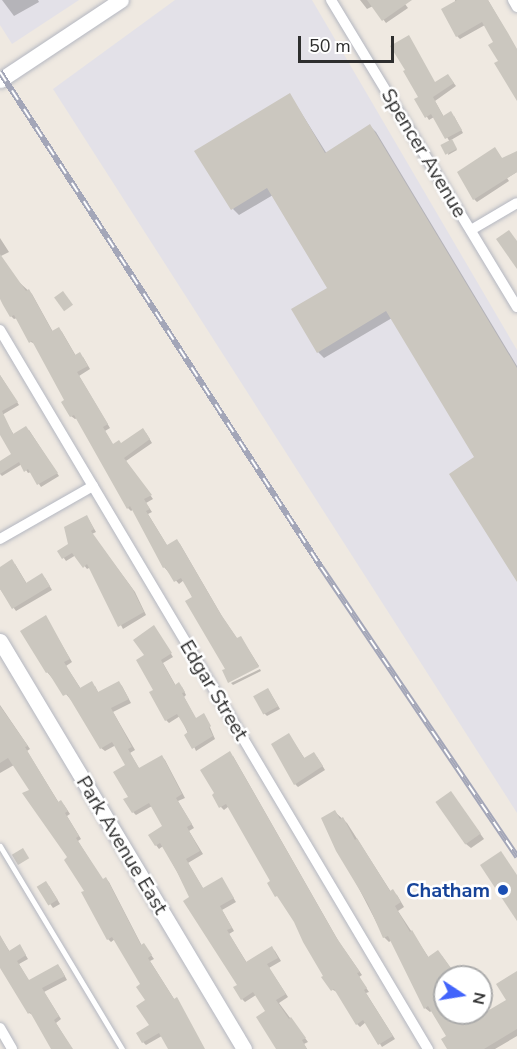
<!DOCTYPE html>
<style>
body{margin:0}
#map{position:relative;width:517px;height:1049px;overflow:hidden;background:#efe9e1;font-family:"Nunito Sans",sans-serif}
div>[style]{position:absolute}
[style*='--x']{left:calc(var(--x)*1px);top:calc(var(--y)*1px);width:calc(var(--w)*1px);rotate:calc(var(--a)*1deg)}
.industrial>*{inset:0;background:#e3e1e8}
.shadow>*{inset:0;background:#0003}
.building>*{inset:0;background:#cbc7bf;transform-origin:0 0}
.roads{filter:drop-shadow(0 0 2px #b4b7c1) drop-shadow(0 0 2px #b4b7c1)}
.lane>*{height:5px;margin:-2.5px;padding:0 2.5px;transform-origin:2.5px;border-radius:2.5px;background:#fff}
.street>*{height:10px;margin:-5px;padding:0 5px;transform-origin:5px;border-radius:5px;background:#fff}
.secondary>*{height:15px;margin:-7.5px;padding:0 7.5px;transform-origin:7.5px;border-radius:7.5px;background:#fff}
.rail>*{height:6px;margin-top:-3px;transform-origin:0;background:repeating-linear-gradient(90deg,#fff 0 11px,#a3a6b8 0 22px);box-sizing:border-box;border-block:2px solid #a3a6b8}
.dots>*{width:16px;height:16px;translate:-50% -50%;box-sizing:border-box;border:3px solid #fff;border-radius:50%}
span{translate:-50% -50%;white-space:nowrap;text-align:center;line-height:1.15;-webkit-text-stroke:5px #fff;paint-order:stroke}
.street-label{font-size:20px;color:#2e2e2e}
.transit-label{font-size:20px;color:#164399;font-weight:700}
.right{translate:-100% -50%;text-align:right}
.north{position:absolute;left:433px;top:965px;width:60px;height:60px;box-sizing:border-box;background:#fff;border:2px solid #ababab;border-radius:50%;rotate:102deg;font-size:16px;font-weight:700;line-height:24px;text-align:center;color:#2e2e2e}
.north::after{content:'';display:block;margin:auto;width:21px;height:27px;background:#4264fb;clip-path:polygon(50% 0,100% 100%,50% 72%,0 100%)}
.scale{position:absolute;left:298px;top:36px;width:96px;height:27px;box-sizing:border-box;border:3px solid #2e2e2e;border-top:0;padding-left:8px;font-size:18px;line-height:21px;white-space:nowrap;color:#2e2e2e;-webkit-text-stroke:4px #fff;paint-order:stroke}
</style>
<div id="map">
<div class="industrial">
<i style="clip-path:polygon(0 0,79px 0,12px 44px,0 25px)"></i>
<i style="clip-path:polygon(175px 0,312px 0,517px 350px,517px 813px,53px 89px)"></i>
</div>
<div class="shadow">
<i style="clip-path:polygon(2px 0,38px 0,39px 2px,14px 16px)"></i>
<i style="clip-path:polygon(360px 0,402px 0,408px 8px,386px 23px,373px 6px,367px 9px)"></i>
<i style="clip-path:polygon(455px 0,488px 0,517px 50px,517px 96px,500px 62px,495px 42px,485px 25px,460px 39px,457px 36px)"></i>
<i style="clip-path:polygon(450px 78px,456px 86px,435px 101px,444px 117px,454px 116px,463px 133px,451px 140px,457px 150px,448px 155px,450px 142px,434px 117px,429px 120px,416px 100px,435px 84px)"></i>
<i style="clip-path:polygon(290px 95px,327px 154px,370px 126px,376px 132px,517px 366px,517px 579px,476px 458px,392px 318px,324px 358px,318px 352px,329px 288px,273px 195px,239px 215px,233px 209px)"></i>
<i style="clip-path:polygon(495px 149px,503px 160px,517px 152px,517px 172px,507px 178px,509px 181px,477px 202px,474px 199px)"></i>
<i style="clip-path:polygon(0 238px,9px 252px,1px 256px,0 278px)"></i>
<i style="clip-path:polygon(20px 283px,32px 294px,53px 332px,59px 329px,62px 332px,76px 356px,83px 357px,90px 369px,79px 376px,110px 428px,105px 431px,113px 445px,121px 445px,146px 433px,152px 443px,126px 461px,153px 499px,146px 503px,152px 512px,148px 514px,168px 547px,177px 541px,180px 544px,223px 618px,238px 640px,243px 641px,259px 666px,229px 681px,227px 670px,184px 580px,179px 584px,164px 567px,134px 509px,131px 511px,128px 508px,77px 418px,75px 419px,71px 416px,67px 400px,35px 344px,31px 342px,17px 318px,14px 319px,11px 316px)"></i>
<i style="clip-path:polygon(0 375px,19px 405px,2px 415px,14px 435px,29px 430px,59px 476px,41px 487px,31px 472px,28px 473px,22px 464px,2px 476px,0 474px,0 463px,13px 455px,0 431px)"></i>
<i style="clip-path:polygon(89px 520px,96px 532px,92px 534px,135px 592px,146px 615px,123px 629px,91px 567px,87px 569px,76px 555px,66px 561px,59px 551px,70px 545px)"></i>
<i style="clip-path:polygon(15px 564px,27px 584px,45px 578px,52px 590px,16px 611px,0 589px,0 568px)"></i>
<i style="clip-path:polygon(45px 616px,72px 662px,66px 666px,81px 689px,95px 686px,99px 694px,119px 683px,122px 686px,131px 703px,113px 712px,135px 750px,130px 753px,140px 770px,162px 757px,165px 760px,185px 798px,178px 801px,194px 828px,189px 831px,203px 854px,188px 863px,204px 890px,224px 883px,236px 902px,222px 910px,234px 931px,229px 934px,247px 963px,272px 948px,275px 951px,281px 961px,269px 968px,288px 997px,279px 1003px,308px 1042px,304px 1044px,307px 1049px,279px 1049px,267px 1012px,256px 995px,245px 1002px,242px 999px,239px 985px,163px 846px,159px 849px,156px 845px,164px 827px,152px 806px,136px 815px,133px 812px,127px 765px,116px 745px,105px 751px,101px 748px,78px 708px,47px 672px)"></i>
<i style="clip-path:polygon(156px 630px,173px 657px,163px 663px,176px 686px,182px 687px,186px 695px,184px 697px,196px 719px,206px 718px,215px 739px,196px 751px,180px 716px,169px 723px,166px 720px,155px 691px,146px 656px)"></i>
<i style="clip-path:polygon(260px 669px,261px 671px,233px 685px,231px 683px)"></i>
<i style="clip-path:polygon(268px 689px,280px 709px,267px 716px,264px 713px)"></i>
<i style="clip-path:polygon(0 705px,30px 749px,27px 751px,59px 803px,64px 805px,70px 814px,67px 816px,81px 839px,78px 841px,103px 881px,106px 879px,109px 882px,142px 946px,146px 948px,154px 959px,150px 961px,188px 1021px,146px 1045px,143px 1042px,151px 1026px,142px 985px,115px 939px,111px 942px,108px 939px,69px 858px,31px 790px,14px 765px,0 773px)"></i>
<i style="clip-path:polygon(289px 735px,305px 759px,317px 757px,325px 770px,298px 787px,295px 784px)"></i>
<i style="clip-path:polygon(233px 756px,339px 942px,362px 975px,359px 977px,369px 992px,366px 993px,395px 1039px,382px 1047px,366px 1022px,360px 1027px,357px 1024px,337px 992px,333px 990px,323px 977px,325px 976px,296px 921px,229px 806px,224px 810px,221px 807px)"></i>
<i style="clip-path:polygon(451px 793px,484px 839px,471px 848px,466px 844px)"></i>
<i style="clip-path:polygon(335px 812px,347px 823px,391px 892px,397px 895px,404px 907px,398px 911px,429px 958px,442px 956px,454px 973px,445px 977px,444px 980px,445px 1013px,466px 1013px,472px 1022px,508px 1001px,517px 979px,517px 1036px,495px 1049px,448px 1049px,448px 1037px,433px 1010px,430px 1012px,425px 1008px,392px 940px,389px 942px,384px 937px,323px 819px)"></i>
<i style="clip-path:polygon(49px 886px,60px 904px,53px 908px,39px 888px)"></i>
<i style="clip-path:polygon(0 936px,10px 952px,22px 949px,28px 959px,19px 964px,29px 981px,58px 966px,61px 969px,67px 980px,44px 992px,61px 1019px,56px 1023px,72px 1049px,53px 1049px,33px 1015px,29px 1013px,0 964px)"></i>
</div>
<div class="building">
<i style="clip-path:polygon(367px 0,412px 0,382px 21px)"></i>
<i style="clip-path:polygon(457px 0,488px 0,508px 33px,517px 49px,517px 101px,494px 63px,498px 61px,488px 45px,493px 42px,482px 22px,456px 37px,441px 9px)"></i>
<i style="clip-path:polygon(409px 35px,435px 82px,448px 74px,454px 83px,433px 97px,443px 116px,451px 111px,462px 130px,445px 139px,431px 114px,425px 118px,414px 99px,418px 97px,403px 71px,405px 70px,390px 46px)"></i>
<i style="clip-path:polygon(290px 93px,325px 153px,370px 124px,517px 368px,517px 582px,449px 474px,474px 457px,386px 311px,317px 353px,291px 309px,327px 288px,267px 188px,231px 210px,194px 151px)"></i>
<i style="left:452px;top:139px;width:11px;height:13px;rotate:63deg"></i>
<i style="clip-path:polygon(495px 147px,502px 158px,517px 151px,517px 172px,473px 200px,457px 172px)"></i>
<i style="clip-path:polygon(509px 230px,517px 241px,517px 269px,496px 239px)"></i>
<i style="clip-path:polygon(0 254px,26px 291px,29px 289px,52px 331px,59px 327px,75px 355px,80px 352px,88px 366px,77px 372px,108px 424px,103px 427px,113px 444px,119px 440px,121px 443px,143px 428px,150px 439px,124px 458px,152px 495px,144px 499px,150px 509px,146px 511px,167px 545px,177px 539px,220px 613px,237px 638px,241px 636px,259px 667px,228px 683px,222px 670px,225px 669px,185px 601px,192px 597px,181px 578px,174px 582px,165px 567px,163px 568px,130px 506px,127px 509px,74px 415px,70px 417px,61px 402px,64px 400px,32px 341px,29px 343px,14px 315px,10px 317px,3px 305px,0 299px)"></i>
<i style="left:63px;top:291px;width:17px;height:11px;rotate:54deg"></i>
<i style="clip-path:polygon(0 375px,18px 402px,2px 411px,13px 434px,26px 426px,58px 473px,37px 485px,28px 469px,24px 472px,19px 462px,0 474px,0 461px,11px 454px,0 435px)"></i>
<i style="clip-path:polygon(87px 515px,94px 529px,91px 531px,132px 588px,144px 612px,118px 627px,87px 564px,83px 568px,72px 553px,62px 559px,57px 551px,68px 544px,64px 527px)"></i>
<i style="clip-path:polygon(12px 559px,26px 583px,42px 573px,50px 586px,12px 609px,0 589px,0 567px)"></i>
<i style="clip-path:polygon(46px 615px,70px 659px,64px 662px,80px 688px,92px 681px,98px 692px,119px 681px,129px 699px,111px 708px,132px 747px,128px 749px,139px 768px,162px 755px,182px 794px,176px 798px,192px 824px,187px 827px,200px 851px,186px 859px,203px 888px,222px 877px,234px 898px,220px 906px,232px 928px,227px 930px,246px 962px,272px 946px,278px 958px,267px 964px,286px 994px,276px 1000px,289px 1019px,291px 1017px,306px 1038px,302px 1040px,307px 1049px,276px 1049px,256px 1017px,265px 1011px,253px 992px,241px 1000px,233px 987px,237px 985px,183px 901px,189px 897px,177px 872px,160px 843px,155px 846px,148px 835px,162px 826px,149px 803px,132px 813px,123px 799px,128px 797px,113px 772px,125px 765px,112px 742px,100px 749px,67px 694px,63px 696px,48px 672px,46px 673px,20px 631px)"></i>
<i style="clip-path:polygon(154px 625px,172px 653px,161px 660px,175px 685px,179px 682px,185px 692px,182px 693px,196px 718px,204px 713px,211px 726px,209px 728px,213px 736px,192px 749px,184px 735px,188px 732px,177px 714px,165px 721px,149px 692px,153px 690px,136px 660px,144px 655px,133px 640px)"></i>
<i style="left:268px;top:688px;width:21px;height:17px;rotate:61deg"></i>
<i style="clip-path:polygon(0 706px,28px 746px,25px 747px,58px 802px,61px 800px,68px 811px,65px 813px,79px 836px,76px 838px,103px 879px,106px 877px,141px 945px,144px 943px,152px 955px,148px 958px,174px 999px,177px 997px,205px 1049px,168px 1049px,159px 1033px,142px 1043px,136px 1033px,149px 1025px,136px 1006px,145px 1000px,136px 987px,140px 984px,112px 937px,107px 940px,81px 892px,84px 891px,64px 860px,67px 857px,22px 793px,29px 790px,8px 758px,0 763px)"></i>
<i style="clip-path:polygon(289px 733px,304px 758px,314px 752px,323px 766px,294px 785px,271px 744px)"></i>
<i style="clip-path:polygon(230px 751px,336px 937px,360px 972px,357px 973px,367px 988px,364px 990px,393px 1036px,378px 1045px,363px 1020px,356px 1025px,334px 989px,331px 991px,321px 977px,323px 976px,303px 942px,294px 922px,277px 896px,275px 897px,267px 883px,270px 881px,226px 804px,219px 808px,212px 795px,214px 793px,200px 770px)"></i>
<i style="left:451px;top:791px;width:52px;height:19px;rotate:55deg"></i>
<i style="clip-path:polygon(335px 810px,340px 819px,343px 817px,355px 840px,357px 838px,390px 891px,393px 889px,401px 902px,395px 906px,410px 932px,412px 930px,428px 957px,438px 950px,451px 968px,441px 975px,445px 982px,445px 1013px,484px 1013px,506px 1000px,496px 984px,517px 971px,517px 1029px,484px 1049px,447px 1049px,441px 1039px,446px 1036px,428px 1006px,424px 1009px,388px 936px,383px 938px,368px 904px,336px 851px,321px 818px)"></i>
<i style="left:23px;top:848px;width:12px;height:13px;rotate:59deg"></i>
<i style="clip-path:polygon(501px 851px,517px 875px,517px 921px,480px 865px)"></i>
<i style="left:46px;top:881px;width:22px;height:11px;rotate:58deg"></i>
<i style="clip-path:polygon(0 935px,9px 951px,20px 944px,26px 955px,17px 961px,29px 980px,58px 964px,65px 976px,42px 988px,59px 1016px,54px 1020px,73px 1049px,51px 1049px,30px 1012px,28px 1014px,0 968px)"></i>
</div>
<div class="roads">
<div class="lane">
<i style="--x:0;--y:846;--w:237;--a:59"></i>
</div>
<div class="street">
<i style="--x:331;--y:0;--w:359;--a:58.8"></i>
<i style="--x:513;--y:0;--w:8;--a:60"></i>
<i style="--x:471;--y:230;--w:53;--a:-30.4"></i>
<i style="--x:0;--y:330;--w:837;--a:59.24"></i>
<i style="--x:0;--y:539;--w:107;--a:-29.7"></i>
<i style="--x:0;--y:1028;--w:24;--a:60"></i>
</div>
<div class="secondary">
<i style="--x:0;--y:80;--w:145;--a:-33.5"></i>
<i style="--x:0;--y:641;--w:475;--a:59.1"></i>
</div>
</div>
<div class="rail">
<i style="--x:0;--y:72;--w:590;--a:57.04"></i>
<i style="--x:321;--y:567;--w:350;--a:55.9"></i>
</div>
<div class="dots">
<i style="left:503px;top:890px;background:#1a4fb4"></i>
</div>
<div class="street-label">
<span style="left:424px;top:153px;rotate:59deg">Spencer Avenue</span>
<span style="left:214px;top:690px;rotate:59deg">Edgar Street</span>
<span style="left:122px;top:845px;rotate:59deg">Park Avenue East</span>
</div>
<div class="transit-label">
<span class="right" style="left:490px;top:890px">Chatham</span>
</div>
<div class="north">N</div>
<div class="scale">50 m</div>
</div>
